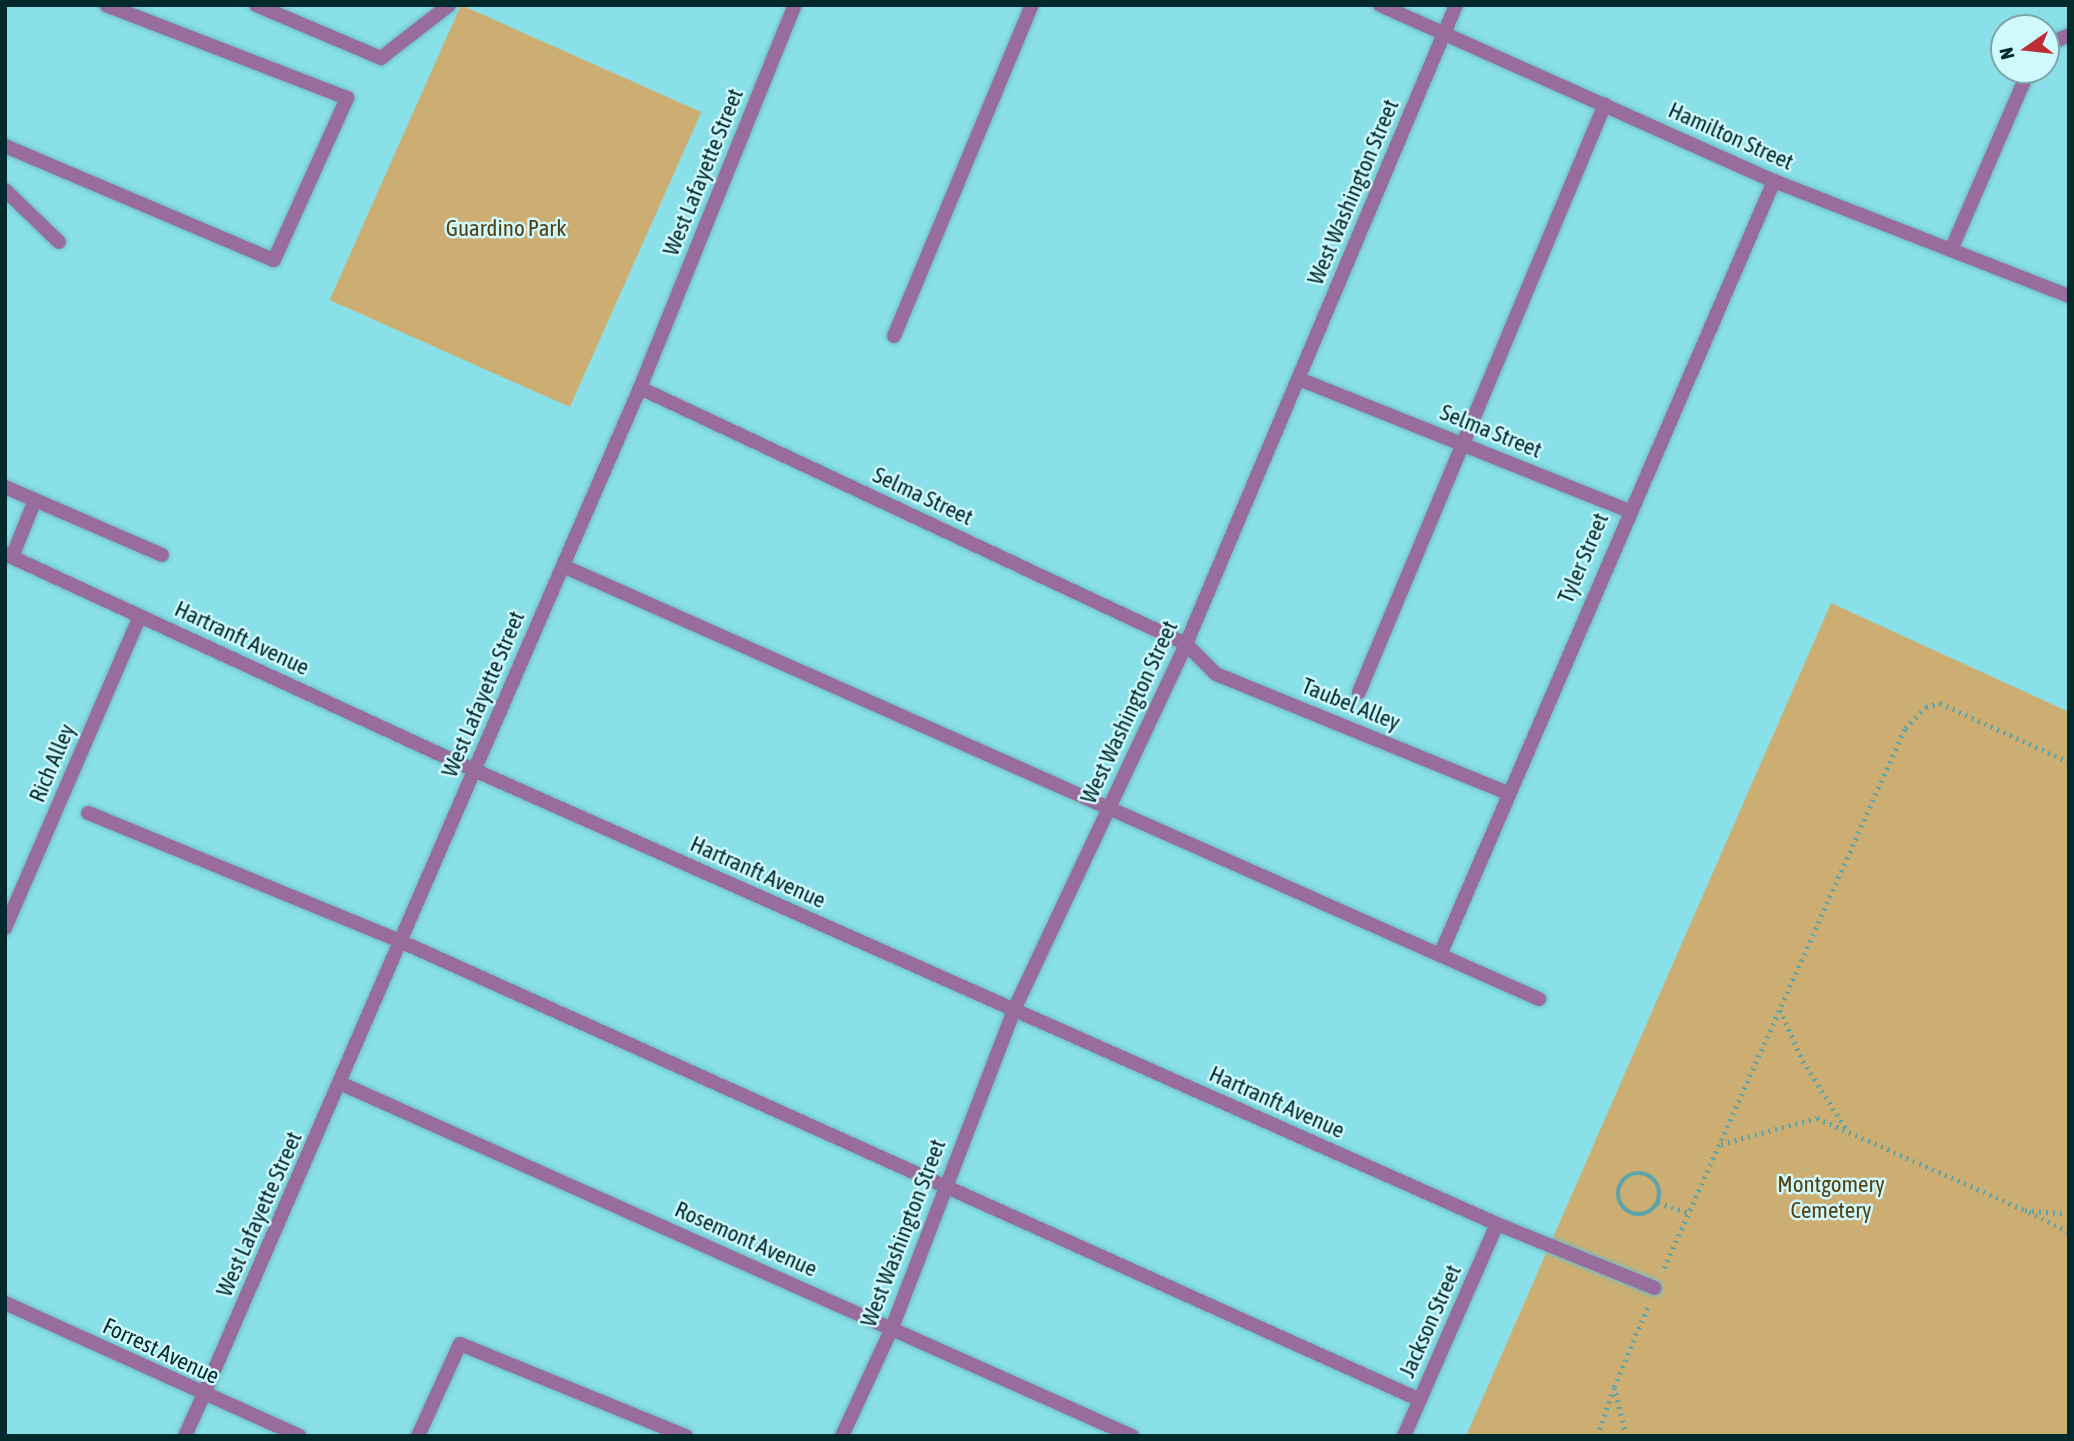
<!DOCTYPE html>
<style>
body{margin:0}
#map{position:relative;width:2074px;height:1441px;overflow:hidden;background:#89e0e8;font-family:"Asap Condensed",sans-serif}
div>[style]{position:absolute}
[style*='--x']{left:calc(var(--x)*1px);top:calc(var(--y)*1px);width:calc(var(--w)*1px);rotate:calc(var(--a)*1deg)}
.green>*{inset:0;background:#cdae72;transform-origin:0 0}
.path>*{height:4.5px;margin-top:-2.25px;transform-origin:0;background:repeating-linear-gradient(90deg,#5ca3aa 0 2px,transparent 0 7px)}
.path>.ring{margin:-2.25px;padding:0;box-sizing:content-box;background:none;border:4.5px solid #5ca3aa;border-radius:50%}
.roads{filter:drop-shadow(0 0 2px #6ebcc3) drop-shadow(0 0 2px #6ebcc3)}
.lane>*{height:14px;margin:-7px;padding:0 7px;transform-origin:7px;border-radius:7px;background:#996c9e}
.street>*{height:14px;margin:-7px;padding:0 7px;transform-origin:7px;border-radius:7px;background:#996c9e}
span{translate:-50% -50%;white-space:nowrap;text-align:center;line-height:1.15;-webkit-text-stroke:5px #d0f9fd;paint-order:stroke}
.street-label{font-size:23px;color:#022a2d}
.park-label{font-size:23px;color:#554011}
.frame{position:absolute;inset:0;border:7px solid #022a2d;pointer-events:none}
.north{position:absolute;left:1990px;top:14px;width:70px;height:70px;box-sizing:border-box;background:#d0f9fd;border:2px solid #7ea6aa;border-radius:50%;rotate:256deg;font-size:19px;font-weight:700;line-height:28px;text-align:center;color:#022a2d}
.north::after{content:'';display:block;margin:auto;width:24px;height:32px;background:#bd2d35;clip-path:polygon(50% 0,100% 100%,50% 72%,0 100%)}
</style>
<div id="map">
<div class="green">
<i style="left:461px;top:5px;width:263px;height:323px;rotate:24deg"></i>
<i style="clip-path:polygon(1831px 603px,2069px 712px,2069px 1436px,1466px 1436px)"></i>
</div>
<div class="path">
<i style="--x:1780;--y:1010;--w:56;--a:65.7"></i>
<i style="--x:1803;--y:1061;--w:82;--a:57.5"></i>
<i style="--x:1721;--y:1144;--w:99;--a:-15.2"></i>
<i style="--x:1817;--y:1118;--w:227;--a:23.9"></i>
<i style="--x:2025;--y:1210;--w:44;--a:5.2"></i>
<i class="ring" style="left:1618px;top:1173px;width:37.5px;height:37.5px"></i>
<i style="--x:1658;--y:1203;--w:33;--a:18"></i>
<i style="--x:2029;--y:1212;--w:45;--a:26.6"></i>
<i style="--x:1664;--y:1268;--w:591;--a:-65.95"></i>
<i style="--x:1905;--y:728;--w:30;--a:-45"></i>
<i style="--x:1926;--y:707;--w:15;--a:-16"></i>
<i style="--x:1940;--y:703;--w:142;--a:24.6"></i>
<i style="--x:1597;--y:1436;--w:52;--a:-70.9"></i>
<i style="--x:1626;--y:1436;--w:50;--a:-103.8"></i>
<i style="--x:1614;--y:1387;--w:86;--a:-67.3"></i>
</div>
<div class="roads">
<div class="lane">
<i style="--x:256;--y:5;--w:136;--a:23"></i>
<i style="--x:381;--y:58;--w:86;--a:-37.9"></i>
<i style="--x:2046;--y:45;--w:25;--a:-23"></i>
<i style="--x:5;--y:146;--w:292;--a:23"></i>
<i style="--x:274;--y:260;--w:178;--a:-65.7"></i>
<i style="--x:347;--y:98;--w:258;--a:-158.9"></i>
<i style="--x:5;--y:190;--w:75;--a:43.9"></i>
<i style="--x:1951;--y:250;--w:196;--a:-66.6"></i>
<i style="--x:894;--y:336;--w:359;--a:-67.4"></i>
<i style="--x:5;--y:487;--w:171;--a:23.4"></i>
<i style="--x:12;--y:557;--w:61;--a:-68"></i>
<i style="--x:563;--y:566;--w:1068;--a:23.92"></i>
<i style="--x:1186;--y:644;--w:42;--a:45"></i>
<i style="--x:1216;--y:674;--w:315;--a:22.2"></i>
<i style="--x:1359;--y:692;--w:637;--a:-67.3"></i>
<i style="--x:88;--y:813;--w:339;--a:22.3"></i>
<i style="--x:402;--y:942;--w:1116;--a:24.22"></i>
<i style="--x:5;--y:928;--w:340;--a:-66.6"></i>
<i style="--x:1497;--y:1224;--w:170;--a:22.1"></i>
<i style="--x:185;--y:1436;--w:44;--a:-65.8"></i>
<i style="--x:418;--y:1436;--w:101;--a:-65.5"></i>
<i style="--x:460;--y:1344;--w:244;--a:22.2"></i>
</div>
<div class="street">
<i style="--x:1380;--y:5;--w:432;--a:24.1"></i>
<i style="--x:1774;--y:181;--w:317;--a:21.3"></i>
<i style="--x:1299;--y:379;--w:353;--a:21.8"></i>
<i style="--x:640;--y:388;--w:603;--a:25.12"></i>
<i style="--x:5;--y:554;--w:516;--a:24.73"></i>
<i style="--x:474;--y:770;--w:1119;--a:23.93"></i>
<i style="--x:1497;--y:1224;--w:232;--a:113.7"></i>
<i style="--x:1440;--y:955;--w:843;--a:-66.66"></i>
<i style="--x:342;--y:1084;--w:865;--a:24.02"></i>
<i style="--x:5;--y:1303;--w:323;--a:24.3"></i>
<i style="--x:203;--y:1396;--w:1099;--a:-66.56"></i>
<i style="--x:640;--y:388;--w:413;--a:-68"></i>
<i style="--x:842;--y:1436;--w:119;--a:-65.2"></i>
<i style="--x:892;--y:1328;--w:338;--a:-69"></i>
<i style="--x:1013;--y:1012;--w:407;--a:-64.8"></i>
<i style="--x:1186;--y:644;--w:694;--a:-67.09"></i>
</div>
</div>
<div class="street-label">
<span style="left:1731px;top:136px;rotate:24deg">Hamilton Street</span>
<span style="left:703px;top:172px;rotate:-68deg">West Lafayette Street</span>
<span style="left:1353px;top:192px;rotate:-67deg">West Washington Street</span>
<span style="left:1491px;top:431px;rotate:22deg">Selma Street</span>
<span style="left:923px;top:496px;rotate:25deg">Selma Street</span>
<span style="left:1583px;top:558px;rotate:-67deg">Tyler Street</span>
<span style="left:242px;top:638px;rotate:25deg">Hartranft Avenue</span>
<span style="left:483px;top:694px;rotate:-67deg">West Lafayette Street</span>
<span style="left:1351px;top:704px;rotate:22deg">Taubel Alley</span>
<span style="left:1129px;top:712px;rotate:-65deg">West Washington Street</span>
<span style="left:52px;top:763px;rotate:-67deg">Rich Alley</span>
<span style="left:758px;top:872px;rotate:24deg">Hartranft Avenue</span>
<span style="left:1277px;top:1102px;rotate:24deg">Hartranft Avenue</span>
<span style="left:259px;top:1214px;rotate:-66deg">West Lafayette Street</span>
<span style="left:903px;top:1233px;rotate:-69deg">West Washington Street</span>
<span style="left:746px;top:1239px;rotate:24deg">Rosemont Avenue</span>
<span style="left:1430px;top:1321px;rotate:-66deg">Jackson Street</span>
<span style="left:161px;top:1351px;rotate:25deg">Forrest Avenue</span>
</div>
<div class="park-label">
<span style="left:506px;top:228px">Guardino Park</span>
<span style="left:1831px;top:1197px">Montgomery<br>Cemetery</span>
</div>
<div class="frame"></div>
<div class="north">N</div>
</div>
